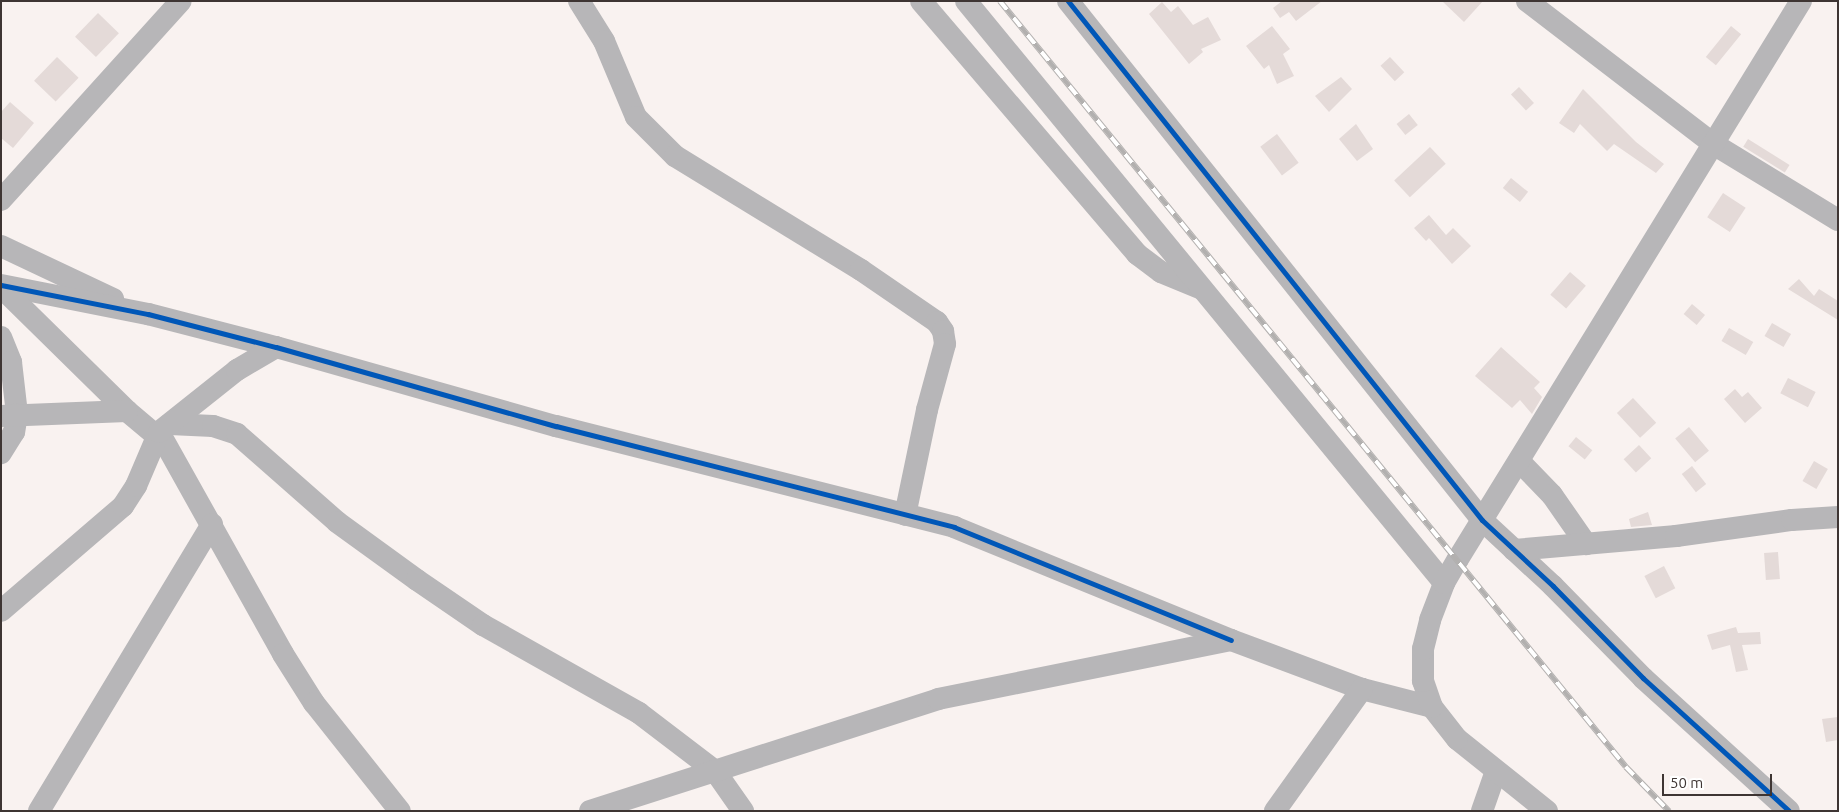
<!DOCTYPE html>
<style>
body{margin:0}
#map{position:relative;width:1839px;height:812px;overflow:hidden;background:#f9f2f0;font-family:Ubuntu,sans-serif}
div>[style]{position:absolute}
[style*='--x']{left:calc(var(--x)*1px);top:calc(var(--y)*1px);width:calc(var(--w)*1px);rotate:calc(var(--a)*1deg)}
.building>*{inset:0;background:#e4dad8;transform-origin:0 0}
.minor>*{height:22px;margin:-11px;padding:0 11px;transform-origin:11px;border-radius:11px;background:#b7b6b8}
.rail>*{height:5.5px;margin-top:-2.75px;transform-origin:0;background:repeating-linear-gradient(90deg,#fff 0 11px,#b2b0af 0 22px);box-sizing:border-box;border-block:1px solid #b2b0af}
.cycleway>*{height:5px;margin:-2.5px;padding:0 2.5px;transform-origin:2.5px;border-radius:2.5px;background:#0057b8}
span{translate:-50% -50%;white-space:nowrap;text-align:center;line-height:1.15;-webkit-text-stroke:4px #fff;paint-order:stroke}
.frame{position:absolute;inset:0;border:2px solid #3e3533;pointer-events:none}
.scale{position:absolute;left:1662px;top:774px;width:110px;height:22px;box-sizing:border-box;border:2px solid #3e3533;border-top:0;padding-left:6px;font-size:15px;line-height:18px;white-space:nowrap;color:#3e3533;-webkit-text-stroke:4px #fff;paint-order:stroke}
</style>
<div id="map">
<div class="building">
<i style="clip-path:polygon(1282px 1px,1322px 1px,1296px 21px,1289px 12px,1280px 18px,1273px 8px)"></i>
<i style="clip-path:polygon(1442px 1px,1483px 1px,1464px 22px)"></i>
<i style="clip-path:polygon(1162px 2px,1171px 12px,1178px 6px,1193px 25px,1208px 17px,1221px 40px,1201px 49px,1203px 52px,1189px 64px,1149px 14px)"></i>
<i style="left:98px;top:13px;width:29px;height:33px;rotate:44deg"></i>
<i style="clip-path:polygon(1272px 26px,1290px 49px,1283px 54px,1294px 76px,1277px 84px,1269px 65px,1264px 69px,1246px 46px)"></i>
<i style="left:1731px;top:26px;width:13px;height:40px;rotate:39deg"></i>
<i style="left:57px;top:57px;width:30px;height:33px;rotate:44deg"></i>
<i style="left:1390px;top:57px;width:21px;height:13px;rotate:47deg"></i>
<i style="clip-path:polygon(1341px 77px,1352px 89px,1329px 112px,1315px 96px)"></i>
<i style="left:1519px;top:87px;width:22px;height:11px;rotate:47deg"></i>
<i style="clip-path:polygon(1583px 89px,1636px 142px,1664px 164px,1656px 173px,1614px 144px,1607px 151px,1580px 124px,1574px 133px,1559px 123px)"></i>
<i style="clip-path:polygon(10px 102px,34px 123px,13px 148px,1px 138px,1px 112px)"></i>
<i style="left:1409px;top:114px;width:14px;height:16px;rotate:51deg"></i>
<i style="clip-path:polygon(1356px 124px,1373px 149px,1357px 161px,1339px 139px)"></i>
<i style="left:1277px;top:134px;width:36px;height:21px;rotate:53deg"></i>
<i style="left:1748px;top:139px;width:49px;height:9px;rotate:32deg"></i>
<i style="left:1430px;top:147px;width:23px;height:49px;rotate:47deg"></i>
<i style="left:1511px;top:178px;width:22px;height:13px;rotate:39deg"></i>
<i style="left:1723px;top:193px;width:27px;height:29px;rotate:33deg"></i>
<i style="clip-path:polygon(1429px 215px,1446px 235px,1453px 228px,1471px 246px,1452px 264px,1429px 238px,1426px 241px,1414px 228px)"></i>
<i style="left:1570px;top:272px;width:21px;height:30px;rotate:41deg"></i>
<i style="clip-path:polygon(1799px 279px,1814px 296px,1819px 289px,1838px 301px,1838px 320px,1788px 289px)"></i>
<i style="left:1692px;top:304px;width:17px;height:13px;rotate:40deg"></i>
<i style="left:1772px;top:323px;width:22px;height:15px;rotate:30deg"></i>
<i style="left:1729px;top:328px;width:28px;height:15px;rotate:30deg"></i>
<i style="clip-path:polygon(1501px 347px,1540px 382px,1534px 388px,1542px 397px,1532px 414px,1520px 400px,1512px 408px,1475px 376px)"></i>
<i style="left:1788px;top:378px;width:31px;height:17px;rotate:27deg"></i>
<i style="clip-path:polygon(1735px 389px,1742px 397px,1748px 392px,1762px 408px,1745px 423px,1724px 399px)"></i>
<i style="left:1633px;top:398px;width:34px;height:22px;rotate:47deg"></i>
<i style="left:1689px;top:427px;width:31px;height:18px;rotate:50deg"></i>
<i style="left:1576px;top:437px;width:21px;height:12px;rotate:39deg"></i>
<i style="left:1639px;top:445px;width:18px;height:21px;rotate:47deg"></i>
<i style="left:1814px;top:461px;width:16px;height:23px;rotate:30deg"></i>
<i style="left:1692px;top:466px;width:23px;height:13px;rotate:52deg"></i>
<i style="clip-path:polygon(1648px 512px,1652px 525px,1631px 527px,1629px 519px)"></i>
<i style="left:1778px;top:552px;width:27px;height:14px;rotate:86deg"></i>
<i style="left:1664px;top:566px;width:25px;height:22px;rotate:63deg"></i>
<i style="clip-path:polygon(1736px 627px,1738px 633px,1760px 632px,1761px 644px,1742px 645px,1748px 670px,1736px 672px,1730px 645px,1712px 650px,1707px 635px)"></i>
<i style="clip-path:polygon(1838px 717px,1838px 740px,1826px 742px,1822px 719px)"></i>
</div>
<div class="minor">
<i style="--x:579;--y:1;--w:47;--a:58"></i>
<i style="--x:604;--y:41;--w:82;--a:67.2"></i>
<i style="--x:636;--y:117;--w:55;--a:45"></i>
<i style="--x:675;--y:156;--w:218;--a:31.5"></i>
<i style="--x:861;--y:270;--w:92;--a:34.4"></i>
<i style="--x:937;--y:322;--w:11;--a:56"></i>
<i style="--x:943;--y:331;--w:13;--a:81"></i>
<i style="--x:945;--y:344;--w:68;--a:105.3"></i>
<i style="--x:927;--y:410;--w:107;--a:101.8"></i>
<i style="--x:921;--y:1;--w:333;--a:49.5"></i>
<i style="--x:1137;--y:254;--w:30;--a:37"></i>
<i style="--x:1161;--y:272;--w:44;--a:22.5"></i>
<i style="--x:966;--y:1;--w:753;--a:50.6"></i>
<i style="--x:1068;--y:1;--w:664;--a:51.42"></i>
<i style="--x:1482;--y:520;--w:97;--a:42.9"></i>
<i style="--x:1553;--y:586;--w:129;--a:45.6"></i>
<i style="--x:1643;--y:678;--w:197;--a:42.3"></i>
<i style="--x:1527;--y:1;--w:237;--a:37.5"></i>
<i style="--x:1715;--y:145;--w:144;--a:31.4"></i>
<i style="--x:1;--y:200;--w:268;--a:-47.9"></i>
<i style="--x:1;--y:246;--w:124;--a:25.3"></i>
<i style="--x:1;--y:285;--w:150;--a:11.2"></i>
<i style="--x:148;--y:314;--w:132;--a:14.5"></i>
<i style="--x:276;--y:347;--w:291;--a:15.8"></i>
<i style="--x:556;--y:426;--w:411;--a:14.2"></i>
<i style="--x:954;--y:527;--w:299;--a:22.2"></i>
<i style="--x:1;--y:287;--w:177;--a:44.5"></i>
<i style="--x:127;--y:411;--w:39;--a:40"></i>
<i style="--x:1;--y:337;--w:27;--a:68"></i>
<i style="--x:11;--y:362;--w:52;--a:83.4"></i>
<i style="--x:17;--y:414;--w:18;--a:99"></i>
<i style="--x:14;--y:432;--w:25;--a:122"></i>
<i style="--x:1;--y:416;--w:126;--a:-2.3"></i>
<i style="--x:170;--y:424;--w:43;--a:2.7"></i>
<i style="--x:213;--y:426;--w:25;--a:18"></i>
<i style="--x:237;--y:434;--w:133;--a:41.3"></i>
<i style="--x:337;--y:522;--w:99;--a:35.9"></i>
<i style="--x:417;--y:580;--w:80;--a:34.3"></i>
<i style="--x:483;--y:625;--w:179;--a:29.4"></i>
<i style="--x:639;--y:713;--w:96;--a:37.3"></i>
<i style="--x:715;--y:771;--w:49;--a:55"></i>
<i style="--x:159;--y:432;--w:254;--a:60.8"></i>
<i style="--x:283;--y:654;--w:58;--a:57.7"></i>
<i style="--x:314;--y:703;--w:138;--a:51.5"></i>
<i style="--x:1519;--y:461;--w:47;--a:45.9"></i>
<i style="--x:1552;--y:495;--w:60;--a:55.2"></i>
<i style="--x:1514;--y:550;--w:163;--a:-4.9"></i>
<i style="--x:1676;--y:536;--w:117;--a:-7.9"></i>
<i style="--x:1792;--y:520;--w:46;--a:-3.7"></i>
<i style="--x:1;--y:611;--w:161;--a:-40.7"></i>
<i style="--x:123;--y:506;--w:24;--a:-57"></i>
<i style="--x:136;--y:486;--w:59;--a:-66.9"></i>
<i style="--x:159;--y:432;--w:100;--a:-38.5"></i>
<i style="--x:237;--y:370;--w:45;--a:-30.5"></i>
<i style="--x:39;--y:811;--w:335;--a:-58.9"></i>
<i style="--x:590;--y:811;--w:366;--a:-17.8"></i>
<i style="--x:938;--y:699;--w:299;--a:-11.4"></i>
<i style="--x:1231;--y:640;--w:140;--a:20.5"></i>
<i style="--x:1362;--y:689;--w:72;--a:14.4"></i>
<i style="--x:1275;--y:811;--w:150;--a:-54.5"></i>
<i style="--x:1482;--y:811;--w:42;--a:-70.7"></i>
<i style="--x:1547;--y:811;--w:115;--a:-141.3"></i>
<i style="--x:1457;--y:739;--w:41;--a:-128"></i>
<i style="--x:1432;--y:707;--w:28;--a:-109"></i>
<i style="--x:1423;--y:681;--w:32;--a:-90"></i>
<i style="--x:1423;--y:649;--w:30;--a:-76"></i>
<i style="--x:1430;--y:620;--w:40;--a:-69"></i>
<i style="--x:1444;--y:583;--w:28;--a:-60"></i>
<i style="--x:1458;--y:559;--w:655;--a:-58.42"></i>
</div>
<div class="rail">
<i style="--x:1000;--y:1;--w:989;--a:50.74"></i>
<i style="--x:1626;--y:767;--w:62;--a:45.7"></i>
</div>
<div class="cycleway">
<i style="--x:1068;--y:1;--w:664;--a:51.42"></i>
<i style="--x:1482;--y:520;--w:97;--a:42.9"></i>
<i style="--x:1553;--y:586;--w:129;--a:45.6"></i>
<i style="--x:1643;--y:678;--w:197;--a:42.3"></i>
<i style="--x:1;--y:285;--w:150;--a:11.2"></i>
<i style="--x:148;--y:314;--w:132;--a:14.5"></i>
<i style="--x:276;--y:347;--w:291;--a:15.8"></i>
<i style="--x:556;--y:426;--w:411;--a:14.2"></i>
<i style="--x:954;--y:527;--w:299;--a:22.2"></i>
</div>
<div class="frame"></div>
<div class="scale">50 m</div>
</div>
